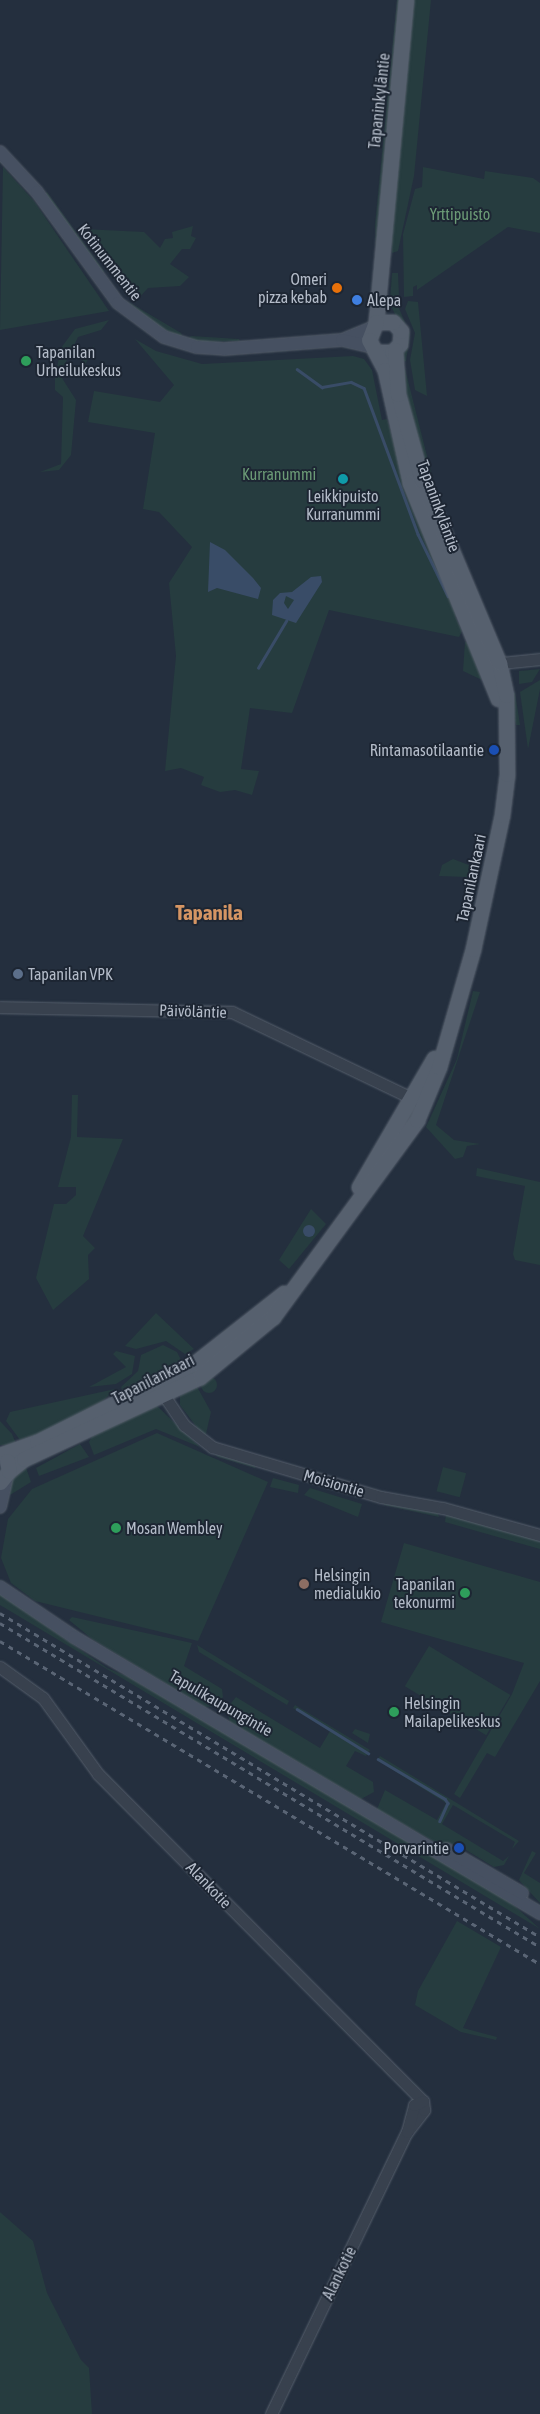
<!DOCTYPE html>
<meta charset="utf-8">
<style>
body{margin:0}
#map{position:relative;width:540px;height:2414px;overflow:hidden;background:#242f3e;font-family:"Asap Condensed",sans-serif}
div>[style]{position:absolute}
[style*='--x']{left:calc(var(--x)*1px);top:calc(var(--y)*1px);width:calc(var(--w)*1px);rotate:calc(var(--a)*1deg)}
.green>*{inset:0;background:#263c3f;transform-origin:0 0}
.round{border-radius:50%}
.water>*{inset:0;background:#394c67}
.stream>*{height:2.5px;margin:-1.25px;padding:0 1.25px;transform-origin:1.25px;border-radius:1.25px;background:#394c67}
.roads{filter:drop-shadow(0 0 1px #565f6c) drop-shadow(0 0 1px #565f6c)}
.tertiary>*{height:11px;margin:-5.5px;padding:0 5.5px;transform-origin:5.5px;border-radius:5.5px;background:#38414e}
.secondary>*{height:12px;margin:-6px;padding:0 6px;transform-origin:6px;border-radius:6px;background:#465061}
.primary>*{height:15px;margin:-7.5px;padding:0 7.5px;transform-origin:7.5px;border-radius:7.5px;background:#56606e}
.rail>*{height:2.5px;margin-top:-1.25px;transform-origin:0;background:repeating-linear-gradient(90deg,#5a6575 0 5px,transparent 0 10px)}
.dots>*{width:14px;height:14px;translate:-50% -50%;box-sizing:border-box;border:2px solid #1d2633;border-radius:50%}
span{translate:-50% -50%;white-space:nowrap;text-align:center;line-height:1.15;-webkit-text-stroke:4px #1d2633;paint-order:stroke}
.street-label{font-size:16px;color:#b4bcc9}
.park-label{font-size:16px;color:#6b9a76}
.poi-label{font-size:16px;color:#b4bcc9}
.right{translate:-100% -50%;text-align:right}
.left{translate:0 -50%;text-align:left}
.district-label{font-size:21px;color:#d59563;font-weight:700}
</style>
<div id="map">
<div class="green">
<i style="clip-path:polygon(397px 0,401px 0,376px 252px,375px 225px)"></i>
<i style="clip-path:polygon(412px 0,431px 0,414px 176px,398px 251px,392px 253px,390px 237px)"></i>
<i style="clip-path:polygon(3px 167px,34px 201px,109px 311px,0 330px)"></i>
<i style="clip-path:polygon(423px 167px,484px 179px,485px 171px,533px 178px,540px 183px,540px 233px,508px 227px,417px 290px,417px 285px,413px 287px,413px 296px,404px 297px,403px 234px,415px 189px,422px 187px)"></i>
<i style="clip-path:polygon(47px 192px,104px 271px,103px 273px,45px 194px)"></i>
<i style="clip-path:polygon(193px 226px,191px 236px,196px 238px,190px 249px,182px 249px,170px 264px,189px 277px,180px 286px,148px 288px,137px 300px,83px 229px,144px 232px,160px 248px,165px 239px,173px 238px,172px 232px)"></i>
<i style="clip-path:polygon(392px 273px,398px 273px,399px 297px,390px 300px)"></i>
<i style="clip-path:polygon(127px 301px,181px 333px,183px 338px,157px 326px)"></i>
<i style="clip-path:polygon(408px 301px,418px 302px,427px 396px,415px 390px,410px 360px,415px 333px,405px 309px)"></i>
<i style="clip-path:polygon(391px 306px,398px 306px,410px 334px,406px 361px,399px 364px,398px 320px)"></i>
<i style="clip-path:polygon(109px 320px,101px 330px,78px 337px,61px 372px,56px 372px,61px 348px,75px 329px)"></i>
<i style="clip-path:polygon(191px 336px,239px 339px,240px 341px,204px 342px,188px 339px)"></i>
<i style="clip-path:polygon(135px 339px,156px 351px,202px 364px,353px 356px,364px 359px,372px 370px,382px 420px,387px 419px,404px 476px,464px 620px,455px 616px,462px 631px,459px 637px,329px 610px,292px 713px,250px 708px,241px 769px,259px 771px,252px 795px,235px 790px,220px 792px,201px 785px,204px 777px,181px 768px,165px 771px,176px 656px,169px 583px,192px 547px,159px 512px,143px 509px,155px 433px,88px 422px,94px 391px,160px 402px,174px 385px)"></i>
<i style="clip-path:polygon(95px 344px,79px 378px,80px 364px)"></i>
<i style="clip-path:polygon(405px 369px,440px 507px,493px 628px,488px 631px,426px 484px,397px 370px)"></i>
<i style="clip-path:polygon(55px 375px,60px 375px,76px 400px,71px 455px,59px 470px,40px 472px,61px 464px,63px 397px,55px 390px)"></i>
<i style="clip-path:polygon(465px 642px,468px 643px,482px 680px,463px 671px)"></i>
<i style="clip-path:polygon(540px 669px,532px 682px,519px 684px,519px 671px)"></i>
<i style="clip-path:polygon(540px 680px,540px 689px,528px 749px,520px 692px)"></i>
<i style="clip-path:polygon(508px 692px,515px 693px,520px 725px,516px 725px)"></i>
<i style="clip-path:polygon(453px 859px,479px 869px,473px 886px,466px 877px,439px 876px,442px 865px)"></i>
<i style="clip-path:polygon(473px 991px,480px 992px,436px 1125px,454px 1140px,480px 1144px,467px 1146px,463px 1157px,455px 1159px,426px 1127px,457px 1059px)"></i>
<i style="clip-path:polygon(72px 1095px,78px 1095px,77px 1137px,123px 1139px,83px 1236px,95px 1248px,88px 1255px,89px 1279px,53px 1310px,36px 1278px,54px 1204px,66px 1204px,76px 1195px,76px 1187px,58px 1187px,71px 1137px)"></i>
<i style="clip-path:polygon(477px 1168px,540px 1182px,540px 1265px,515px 1260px,513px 1254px,525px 1186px,476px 1176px)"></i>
<i style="clip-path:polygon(311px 1209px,326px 1224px,289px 1269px,279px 1260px)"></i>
<i style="clip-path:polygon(156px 1313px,194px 1349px,185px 1354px,166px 1341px,136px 1349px,125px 1346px)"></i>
<i style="clip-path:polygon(163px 1345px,177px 1352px,183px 1364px,123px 1393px,121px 1387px,138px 1371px,141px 1355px)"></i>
<i style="clip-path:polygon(116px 1351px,135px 1356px,132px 1374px,116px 1384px,89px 1387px,126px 1367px,113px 1354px)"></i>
<i class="round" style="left:201px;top:1377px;width:16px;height:16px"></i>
<i style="clip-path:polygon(195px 1383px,211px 1412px,205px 1438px,180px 1405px,180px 1395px)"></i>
<i style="clip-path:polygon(115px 1389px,101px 1403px,23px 1444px,6px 1421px,10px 1412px)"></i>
<i style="clip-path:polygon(156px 1405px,200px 1447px,156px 1429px,94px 1455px,89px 1442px,94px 1433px)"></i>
<i style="clip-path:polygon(0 1421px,12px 1434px,17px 1446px,0 1445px)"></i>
<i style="clip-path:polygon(157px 1433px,268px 1482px,198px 1641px,35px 1601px,11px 1583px,1px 1558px,8px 1519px,32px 1489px)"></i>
<i style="clip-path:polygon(80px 1444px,89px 1457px,39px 1476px,36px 1468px)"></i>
<i style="clip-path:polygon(209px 1449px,256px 1465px,255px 1468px,218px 1457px)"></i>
<i style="clip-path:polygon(24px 1462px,31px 1482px,10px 1495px,10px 1480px)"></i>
<i style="left:443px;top:1467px;width:24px;height:25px;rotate:15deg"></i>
<i style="clip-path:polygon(273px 1478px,299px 1485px,298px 1493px,270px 1487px)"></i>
<i style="clip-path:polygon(310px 1488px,362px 1504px,358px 1517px,304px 1495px)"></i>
<i style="clip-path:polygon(383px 1500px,437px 1511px,439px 1517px,384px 1505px)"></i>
<i style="clip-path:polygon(446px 1514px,540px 1539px,540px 1549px,445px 1522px)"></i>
<i style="clip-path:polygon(404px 1543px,540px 1582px,540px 1681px,495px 1757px,487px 1753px,460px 1798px,454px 1794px,512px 1694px,524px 1663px,381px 1622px)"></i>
<i style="clip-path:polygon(0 1594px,107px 1668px,129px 1677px,507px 1899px,540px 1929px,0 1605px)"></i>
<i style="clip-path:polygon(72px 1617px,192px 1643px,184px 1666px,222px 1689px,223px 1697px,216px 1706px,205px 1707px,92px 1639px,69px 1620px)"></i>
<i style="clip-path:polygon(197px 1645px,289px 1701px,287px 1705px,199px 1652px)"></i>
<i style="left:429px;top:1646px;width:95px;height:47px;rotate:31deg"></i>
<i style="clip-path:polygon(236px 1697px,320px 1748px,330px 1731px,293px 1708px,295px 1705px,370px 1750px,366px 1756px,355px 1751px,346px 1766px,373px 1782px,374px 1792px,361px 1799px,230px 1722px,226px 1709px)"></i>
<i style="clip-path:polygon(355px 1729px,370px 1734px,368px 1743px,352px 1733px)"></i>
<i style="clip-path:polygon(380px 1756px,519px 1841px,512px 1849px,515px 1842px,453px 1805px,442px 1824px,503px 1861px,509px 1856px,504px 1865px,494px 1867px,458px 1845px,433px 1841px,377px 1809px,385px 1790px,437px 1820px,446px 1803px,377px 1760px)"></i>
<i style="clip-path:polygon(532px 1851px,536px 1853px,524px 1873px,540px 1883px,540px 1903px,519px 1880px)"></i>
<i style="clip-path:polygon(457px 1921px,501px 1947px,463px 2028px,497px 2037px,496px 2040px,461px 2032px,415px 2005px,418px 1991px)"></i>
<i style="clip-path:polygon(0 2212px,33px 2241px,47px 2293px,81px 2360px,89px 2368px,92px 2414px,0 2414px)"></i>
</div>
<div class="water">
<i style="clip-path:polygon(210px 542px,225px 550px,253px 578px,261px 588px,258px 599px,217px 588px,208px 592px)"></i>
<i style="clip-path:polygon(evenodd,321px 576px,322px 582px,296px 623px,272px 615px,273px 600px,280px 593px,292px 592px,311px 577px,321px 576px,286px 596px,294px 600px,288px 609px,284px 603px,286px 596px)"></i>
<i class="round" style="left:303px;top:1225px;width:12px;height:12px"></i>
</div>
<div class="stream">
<i style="--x:297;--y:369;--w:31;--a:36"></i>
<i style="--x:322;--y:387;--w:29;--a:-10"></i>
<i style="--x:351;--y:382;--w:14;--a:25"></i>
<i style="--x:364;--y:388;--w:156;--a:69.7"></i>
<i style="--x:418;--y:534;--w:69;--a:64.2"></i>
<i style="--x:258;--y:668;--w:55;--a:-59.2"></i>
<i style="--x:297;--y:1709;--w:84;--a:31.8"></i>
<i style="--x:378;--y:1759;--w:78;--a:30.8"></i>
<i style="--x:445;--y:1799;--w:5;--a:53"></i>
<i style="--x:448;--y:1803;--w:20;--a:114"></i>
</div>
<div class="roads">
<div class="tertiary">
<i style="--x:492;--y:664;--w:48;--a:-5.9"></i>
<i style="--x:0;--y:1007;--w:232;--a:1.2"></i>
<i style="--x:232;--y:1012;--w:206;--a:25.6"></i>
<i style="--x:159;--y:1388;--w:45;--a:56"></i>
<i style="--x:184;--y:1425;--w:36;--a:38"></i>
<i style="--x:212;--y:1447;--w:176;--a:16.5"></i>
<i style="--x:381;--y:1497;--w:63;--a:10.1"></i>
<i style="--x:443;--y:1508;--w:101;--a:15.6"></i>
<i style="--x:0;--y:1667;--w:53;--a:35.8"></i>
<i style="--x:43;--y:1698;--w:94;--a:54.1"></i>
<i style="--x:98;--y:1774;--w:461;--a:45.2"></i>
<i style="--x:407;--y:2132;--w:28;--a:-52"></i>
<i style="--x:424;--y:2110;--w:9;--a:-96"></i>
<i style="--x:271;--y:2414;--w:313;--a:-64.3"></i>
<i style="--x:407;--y:2132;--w:28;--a:-75"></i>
<i style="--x:414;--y:2105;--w:10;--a:-24"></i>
</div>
<div class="secondary">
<i style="--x:0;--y:152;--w:54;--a:47.2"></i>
<i style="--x:37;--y:192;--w:137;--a:53.9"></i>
<i style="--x:118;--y:303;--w:57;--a:36.5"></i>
<i style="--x:164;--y:337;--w:34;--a:17"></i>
<i style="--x:197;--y:347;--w:27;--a:4"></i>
<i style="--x:224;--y:349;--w:118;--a:-4.4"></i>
<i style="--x:342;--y:340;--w:31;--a:-22"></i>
<i style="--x:342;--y:340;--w:32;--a:13"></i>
<i style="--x:0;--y:1507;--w:32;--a:-77"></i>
<i style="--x:0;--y:1587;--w:89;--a:34"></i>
<i style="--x:74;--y:1637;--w:542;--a:30.64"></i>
<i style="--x:446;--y:1849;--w:88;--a:30.1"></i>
</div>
<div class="primary">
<i style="--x:376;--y:322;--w:323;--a:-84.7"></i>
<i style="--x:379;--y:352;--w:13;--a:0"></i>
<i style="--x:392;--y:352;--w:11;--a:-45"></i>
<i style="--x:400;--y:344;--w:13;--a:-86"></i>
<i style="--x:401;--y:331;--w:12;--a:-132"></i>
<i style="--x:393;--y:322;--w:17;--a:180"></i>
<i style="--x:376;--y:322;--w:19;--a:111"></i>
<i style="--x:369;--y:340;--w:34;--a:62"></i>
<i style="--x:385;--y:370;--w:116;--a:77.5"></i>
<i style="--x:410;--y:483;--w:233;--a:67.8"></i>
<i style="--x:359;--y:1187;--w:149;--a:-59.8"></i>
<i style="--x:2;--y:1454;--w:37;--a:-19"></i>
<i style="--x:37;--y:1442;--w:177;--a:-26.6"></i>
<i style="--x:195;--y:1363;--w:113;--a:-38.2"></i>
<i style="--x:9;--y:1471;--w:19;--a:-39"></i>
<i style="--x:24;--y:1459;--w:194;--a:-25"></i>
<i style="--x:200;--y:1377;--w:94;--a:-39.4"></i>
<i style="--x:273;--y:1317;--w:244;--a:-53.8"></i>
<i style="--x:417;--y:1120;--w:57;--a:-67.5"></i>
<i style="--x:439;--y:1067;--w:123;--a:-73.9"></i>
<i style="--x:473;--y:949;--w:137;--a:-77.8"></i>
<i style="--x:502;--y:815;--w:41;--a:-83"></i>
<i style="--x:507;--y:774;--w:79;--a:-90.7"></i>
<i style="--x:506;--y:695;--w:33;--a:-102"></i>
<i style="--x:499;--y:663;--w:199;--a:-112.8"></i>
<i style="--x:422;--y:480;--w:89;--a:-105.6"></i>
<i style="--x:398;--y:394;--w:44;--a:-93.9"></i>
<i style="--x:0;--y:1482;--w:14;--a:-51"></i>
<i style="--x:9;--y:1471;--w:10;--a:-101"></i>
</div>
</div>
<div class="rail">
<i style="--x:0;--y:1613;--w:630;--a:30.96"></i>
<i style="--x:0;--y:1623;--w:630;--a:30.96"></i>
<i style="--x:0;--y:1641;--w:629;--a:30.89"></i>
</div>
<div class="dots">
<i style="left:337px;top:288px;background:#e8710a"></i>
<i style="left:357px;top:300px;background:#3f7fe0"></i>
<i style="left:26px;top:361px;background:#2e9e5b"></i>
<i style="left:343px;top:479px;background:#0f9aa8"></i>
<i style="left:494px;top:750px;background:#1a4fb4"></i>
<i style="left:18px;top:974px;background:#5c6f8a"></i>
<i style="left:116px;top:1528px;background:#2e9e5b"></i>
<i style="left:304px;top:1584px;background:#8d6e63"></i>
<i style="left:465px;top:1593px;background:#2e9e5b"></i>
<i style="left:394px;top:1712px;background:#2e9e5b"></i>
<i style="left:459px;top:1848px;background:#1a4fb4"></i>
</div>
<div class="street-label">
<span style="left:379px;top:101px;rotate:-84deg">Tapaninkyläntie</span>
<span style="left:110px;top:262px;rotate:52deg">Kotinummentie</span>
<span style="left:439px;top:506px;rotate:70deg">Tapaninkyläntie</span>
<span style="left:471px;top:878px;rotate:-78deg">Tapanilankaari</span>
<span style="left:193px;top:1011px;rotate:2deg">Päivöläntie</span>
<span style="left:153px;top:1379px;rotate:-27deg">Tapanilankaari</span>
<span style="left:334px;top:1483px;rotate:16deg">Moisiontie</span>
<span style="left:221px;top:1703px;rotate:30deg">Tapulikaupungintie</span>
<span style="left:209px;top:1885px;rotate:46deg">Alankotie</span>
<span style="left:339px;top:2273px;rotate:-64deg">Alankotie</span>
</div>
<div class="park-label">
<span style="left:460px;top:214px">Yrttipuisto</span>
<span style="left:279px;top:474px">Kurranummi</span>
</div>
<div class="poi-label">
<span class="right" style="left:327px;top:288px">Omeri<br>pizza kebab</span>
<span class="left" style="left:367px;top:300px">Alepa</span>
<span class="left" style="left:36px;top:361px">Tapanilan<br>Urheilukeskus</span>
<span style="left:343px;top:505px">Leikkipuisto<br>Kurranummi</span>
<span class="right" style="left:484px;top:750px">Rintamasotilaantie</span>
<span class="left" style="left:28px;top:974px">Tapanilan VPK</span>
<span class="left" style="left:126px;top:1528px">Mosan Wembley</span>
<span class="left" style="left:314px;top:1584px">Helsingin<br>medialukio</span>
<span class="right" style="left:455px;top:1593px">Tapanilan<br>tekonurmi</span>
<span class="left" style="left:404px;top:1712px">Helsingin<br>Mailapelikeskus</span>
<span class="right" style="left:449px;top:1848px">Porvarintie</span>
</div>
<div class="district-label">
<span style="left:209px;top:912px">Tapanila</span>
</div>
</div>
